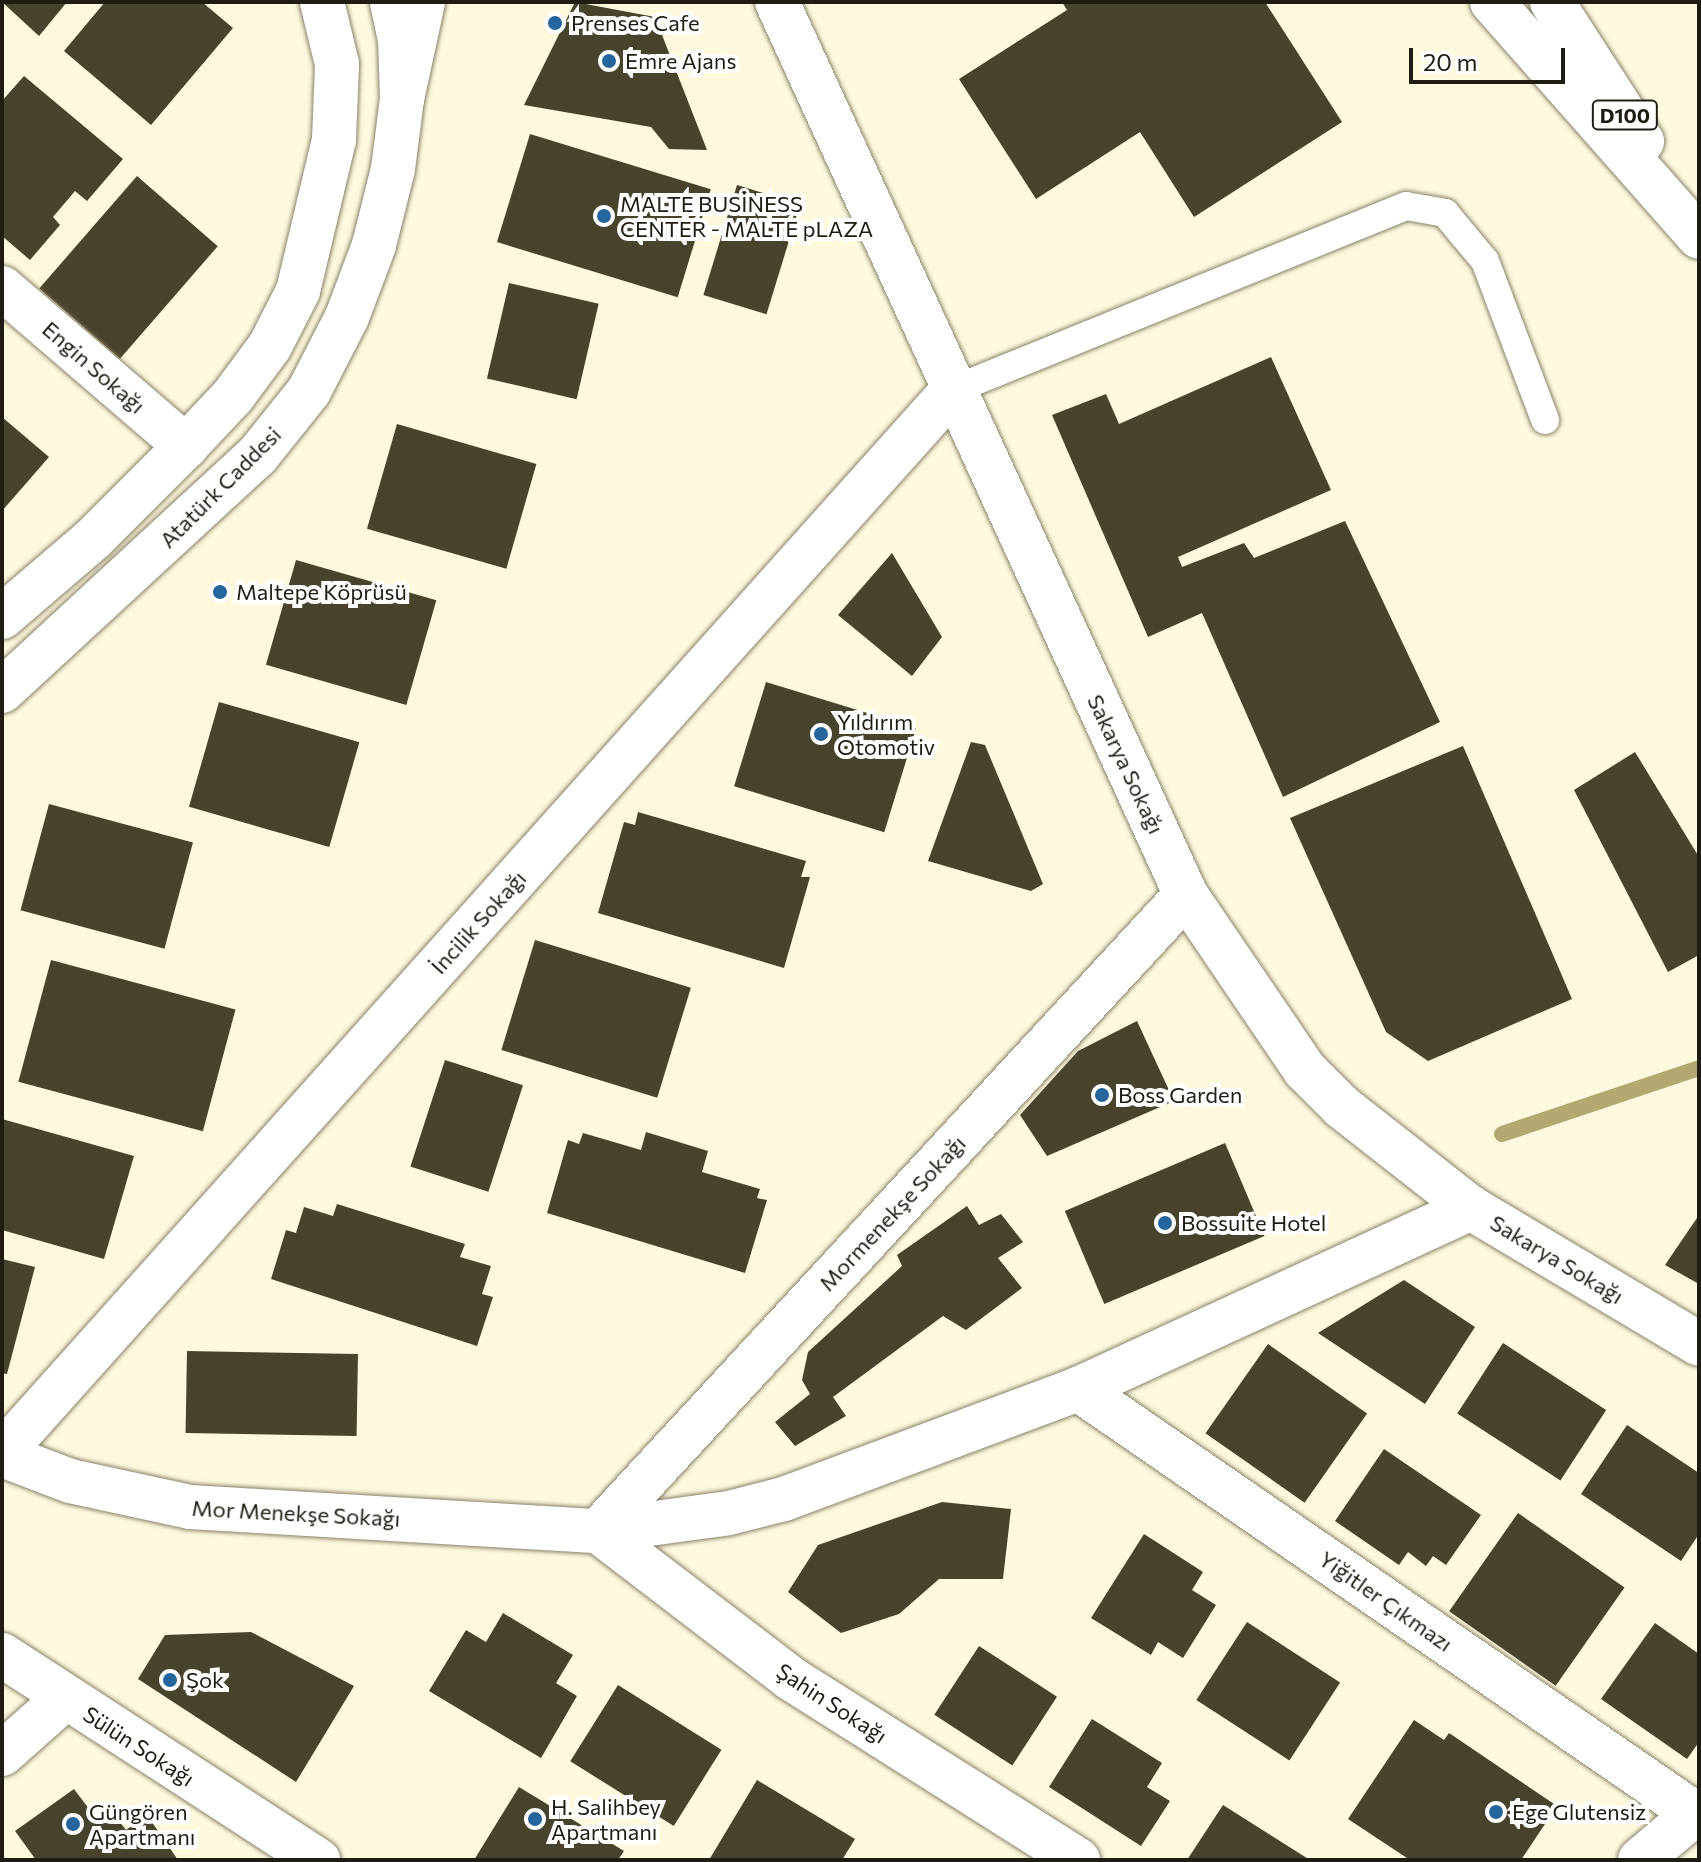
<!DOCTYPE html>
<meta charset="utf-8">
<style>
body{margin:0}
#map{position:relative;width:1701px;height:1862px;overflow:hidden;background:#fef8dd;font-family:Commissioner,sans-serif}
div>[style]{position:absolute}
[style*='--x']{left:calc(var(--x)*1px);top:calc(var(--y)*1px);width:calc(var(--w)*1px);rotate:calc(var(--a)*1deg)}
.stream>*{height:16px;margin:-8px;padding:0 8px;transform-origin:8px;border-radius:8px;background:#b3a872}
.building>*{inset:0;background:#48432d;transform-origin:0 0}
.roads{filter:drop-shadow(0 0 2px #878269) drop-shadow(0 0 2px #878269)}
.lane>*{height:28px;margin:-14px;padding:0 14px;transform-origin:14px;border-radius:14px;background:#fff}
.street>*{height:44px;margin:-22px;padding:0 22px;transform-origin:22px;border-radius:22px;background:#fff}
.secondary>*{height:44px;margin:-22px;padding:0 22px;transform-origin:22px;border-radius:22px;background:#fff}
.primary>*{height:44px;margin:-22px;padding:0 22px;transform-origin:22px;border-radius:22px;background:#fff}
.highway>*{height:44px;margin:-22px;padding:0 22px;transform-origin:22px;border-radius:22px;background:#fff}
.dots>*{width:22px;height:22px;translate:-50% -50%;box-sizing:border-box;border:4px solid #fff;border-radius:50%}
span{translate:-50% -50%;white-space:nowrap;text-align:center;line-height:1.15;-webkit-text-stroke:8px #fff;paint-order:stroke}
.shield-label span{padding:2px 6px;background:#fff;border:2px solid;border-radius:6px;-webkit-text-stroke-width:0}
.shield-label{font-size:20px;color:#1e1c13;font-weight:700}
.poi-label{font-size:22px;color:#1e1c13}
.left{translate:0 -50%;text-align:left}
.street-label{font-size:22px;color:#1e1c13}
.frame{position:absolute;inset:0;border:4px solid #1e1c13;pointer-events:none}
.scale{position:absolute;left:1409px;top:48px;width:156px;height:36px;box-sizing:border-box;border:4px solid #1e1c13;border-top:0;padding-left:10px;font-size:24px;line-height:28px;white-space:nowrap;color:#1e1c13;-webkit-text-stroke:6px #fff;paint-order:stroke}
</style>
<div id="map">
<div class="stream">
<i style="--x:1502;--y:1134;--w:208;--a:-18.5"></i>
</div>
<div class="building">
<i style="clip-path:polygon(2px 2px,67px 2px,39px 36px)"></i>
<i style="clip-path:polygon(105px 2px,202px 2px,233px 28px,151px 125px,64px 51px)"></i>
<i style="clip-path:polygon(575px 2px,655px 17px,707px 150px,669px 149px,651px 127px,524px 105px)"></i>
<i style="clip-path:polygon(1062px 2px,1265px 2px,1342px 122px,1194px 217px,1140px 132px,1036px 199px,959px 79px,1067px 10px)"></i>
<i style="clip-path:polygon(24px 76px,123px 159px,87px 201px,75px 191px,53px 217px,60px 225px,30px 260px,2px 236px,2px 101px)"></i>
<i style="left:530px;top:134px;width:189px;height:113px;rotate:17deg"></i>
<i style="left:137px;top:176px;width:107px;height:149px;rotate:41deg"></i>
<i style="left:737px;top:185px;width:66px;height:115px;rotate:17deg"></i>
<i style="left:509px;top:283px;width:92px;height:98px;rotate:13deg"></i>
<i style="clip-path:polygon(1271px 357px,1331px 490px,1178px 557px,1182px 567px,1244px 543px,1254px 558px,1345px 521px,1440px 722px,1283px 797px,1202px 613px,1148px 637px,1052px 415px,1106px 394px,1119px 424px)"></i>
<i style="clip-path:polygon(2px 417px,49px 457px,2px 511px)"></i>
<i style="left:397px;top:424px;width:145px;height:109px;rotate:16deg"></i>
<i style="clip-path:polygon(892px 553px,942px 637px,912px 676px,838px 615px)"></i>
<i style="left:296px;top:560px;width:146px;height:109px;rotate:16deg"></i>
<i style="left:766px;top:682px;width:157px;height:109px;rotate:17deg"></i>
<i style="left:219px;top:702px;width:146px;height:109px;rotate:16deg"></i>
<i style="clip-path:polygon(971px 742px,985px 745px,1043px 884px,1031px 891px,928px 861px)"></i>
<i style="clip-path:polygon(1463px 746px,1572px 999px,1428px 1061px,1386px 1032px,1290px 818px)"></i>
<i style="clip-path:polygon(1635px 752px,1699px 857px,1699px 955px,1668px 972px,1574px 790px)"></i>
<i style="left:49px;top:804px;width:149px;height:110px;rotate:15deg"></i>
<i style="clip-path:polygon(638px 812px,806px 861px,801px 877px,810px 877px,784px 968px,598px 913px,624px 822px,635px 825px)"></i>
<i style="left:535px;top:940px;width:163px;height:115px;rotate:17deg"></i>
<i style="left:51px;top:960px;width:191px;height:126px;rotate:15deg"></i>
<i style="clip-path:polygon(1137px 1021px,1174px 1101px,1047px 1156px,1020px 1115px,1078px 1051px)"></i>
<i style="left:445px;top:1060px;width:82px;height:112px;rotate:18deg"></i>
<i style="clip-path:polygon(2px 1119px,134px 1156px,104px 1259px,2px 1230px)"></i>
<i style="clip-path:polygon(646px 1132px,708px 1151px,702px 1172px,760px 1189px,757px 1198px,767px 1200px,745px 1273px,547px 1213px,568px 1140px,579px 1144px,583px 1133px,641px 1150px)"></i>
<i style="left:1225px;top:1143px;width:101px;height:174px;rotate:67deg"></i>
<i style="clip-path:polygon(337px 1204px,465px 1244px,460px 1257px,491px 1266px,482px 1294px,493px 1297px,477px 1346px,271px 1279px,286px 1230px,296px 1233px,304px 1207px,333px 1216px)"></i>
<i style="clip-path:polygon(967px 1206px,979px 1225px,1001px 1214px,1023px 1242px,998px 1258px,1022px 1288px,966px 1330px,943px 1316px,833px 1397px,846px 1416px,795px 1446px,775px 1422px,810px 1394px,802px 1380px,808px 1352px,902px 1266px,897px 1255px)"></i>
<i style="clip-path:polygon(1699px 1215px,1699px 1284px,1665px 1265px)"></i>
<i style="clip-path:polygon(2px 1259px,35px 1267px,7px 1374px,2px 1373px)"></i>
<i style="clip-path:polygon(1404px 1280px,1475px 1327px,1425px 1404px,1318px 1333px)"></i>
<i style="left:1503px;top:1343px;width:123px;height:84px;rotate:33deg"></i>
<i style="left:1268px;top:1344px;width:121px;height:109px;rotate:35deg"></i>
<i style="left:187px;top:1351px;width:171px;height:82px;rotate:1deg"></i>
<i style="clip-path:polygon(1627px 1425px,1699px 1473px,1699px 1534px,1681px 1561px,1581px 1494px)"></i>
<i style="clip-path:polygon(1384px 1449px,1481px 1515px,1446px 1565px,1433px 1556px,1426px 1566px,1408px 1552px,1399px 1565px,1335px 1521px)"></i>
<i style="clip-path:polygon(942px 1502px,1011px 1509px,1003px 1579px,939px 1579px,899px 1614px,841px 1633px,788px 1592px,818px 1545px)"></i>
<i style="left:1518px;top:1513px;width:130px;height:120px;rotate:35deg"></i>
<i style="clip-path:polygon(1144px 1534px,1203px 1572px,1192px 1590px,1216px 1605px,1183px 1658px,1158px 1642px,1151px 1655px,1091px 1618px)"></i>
<i style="clip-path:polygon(503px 1613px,573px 1655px,556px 1683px,577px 1696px,541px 1758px,429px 1691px,466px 1630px,486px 1642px)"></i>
<i style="left:1247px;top:1622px;width:111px;height:93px;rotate:33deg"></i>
<i style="clip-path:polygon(1655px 1623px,1699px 1654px,1699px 1742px,1687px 1759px,1601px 1699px)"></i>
<i style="clip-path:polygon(251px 1632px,354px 1686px,296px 1782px,138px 1679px,165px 1635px)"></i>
<i style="left:979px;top:1646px;width:93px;height:82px;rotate:33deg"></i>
<i style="left:618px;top:1685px;width:122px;height:90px;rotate:32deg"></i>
<i style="clip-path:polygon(1092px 1719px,1162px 1763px,1147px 1787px,1170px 1801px,1141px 1846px,1049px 1787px)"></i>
<i style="clip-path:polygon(1414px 1720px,1444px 1740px,1449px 1733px,1557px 1806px,1521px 1860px,1410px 1860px,1348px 1819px)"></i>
<i style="clip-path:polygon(757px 1780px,855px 1839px,842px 1860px,709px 1860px)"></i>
<i style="clip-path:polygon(519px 1787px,624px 1851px,618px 1860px,474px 1860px)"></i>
<i style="clip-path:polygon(74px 1789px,95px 1817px,109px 1808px,126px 1830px,147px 1815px,178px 1860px,36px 1860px,15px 1831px)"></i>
<i style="clip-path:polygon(1223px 1805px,1310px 1860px,1187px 1860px)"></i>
</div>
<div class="roads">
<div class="lane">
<i style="--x:953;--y:390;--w:489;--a:-22.1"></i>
<i style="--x:1406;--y:206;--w:40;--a:10"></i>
<i style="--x:1445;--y:213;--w:62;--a:50.2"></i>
<i style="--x:1485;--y:261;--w:170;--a:69.3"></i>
</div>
<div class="street">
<i style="--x:777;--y:2;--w:982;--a:65.39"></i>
<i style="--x:1186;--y:895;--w:212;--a:55.8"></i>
<i style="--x:1305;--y:1070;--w:52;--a:45"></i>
<i style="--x:1342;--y:1107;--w:164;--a:38.1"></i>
<i style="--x:1471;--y:1208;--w:265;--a:30.8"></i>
<i style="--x:2;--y:288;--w:243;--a:40.7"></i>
<i style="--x:1078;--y:1389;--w:748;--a:34.54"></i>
<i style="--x:2;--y:1453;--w:1426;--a:-48.18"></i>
<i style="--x:2;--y:1455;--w:73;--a:20.9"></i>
<i style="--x:70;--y:1481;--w:123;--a:12.2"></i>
<i style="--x:190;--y:1507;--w:409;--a:3.4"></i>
<i style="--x:598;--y:1531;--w:132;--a:-7.8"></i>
<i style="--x:729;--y:1513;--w:57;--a:-14.3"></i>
<i style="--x:784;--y:1499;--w:314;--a:-20.5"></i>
<i style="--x:1078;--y:1389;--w:433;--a:-24.7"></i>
<i style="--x:598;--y:1531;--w:866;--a:-47.25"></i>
<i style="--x:598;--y:1531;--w:242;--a:37.4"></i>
<i style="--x:790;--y:1678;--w:341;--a:32.3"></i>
<i style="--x:2;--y:1754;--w:84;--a:-41.6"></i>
<i style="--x:1640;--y:1860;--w:77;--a:-40.3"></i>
</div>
<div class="secondary">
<i style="--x:2;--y:1655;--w:377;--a:33"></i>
</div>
<div class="primary">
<i style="--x:2;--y:617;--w:120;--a:-40.6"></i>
<i style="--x:93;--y:539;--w:132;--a:-45"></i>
<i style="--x:186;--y:446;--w:69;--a:-46.8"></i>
<i style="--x:233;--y:396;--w:62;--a:-53.5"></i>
<i style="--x:270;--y:346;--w:62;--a:-63"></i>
<i style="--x:298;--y:291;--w:155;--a:-76.6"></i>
<i style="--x:334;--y:140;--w:76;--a:-87.7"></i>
<i style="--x:337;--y:64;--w:64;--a:-103.6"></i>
<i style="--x:2;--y:691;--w:347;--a:-42.7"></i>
<i style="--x:257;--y:456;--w:83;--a:-51.3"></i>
<i style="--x:309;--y:391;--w:83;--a:-62.8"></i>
<i style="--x:347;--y:317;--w:77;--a:-69.4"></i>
<i style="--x:374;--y:245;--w:78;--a:-76"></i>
<i style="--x:393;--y:169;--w:71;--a:-82.7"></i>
<i style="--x:402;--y:99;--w:59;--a:-91.9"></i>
<i style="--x:400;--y:40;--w:39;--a:-102"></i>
</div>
<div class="highway">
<i style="--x:1492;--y:2;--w:313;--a:48.6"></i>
<i style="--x:1552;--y:2;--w:166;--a:57.1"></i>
<i style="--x:402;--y:99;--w:99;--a:-77.8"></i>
</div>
</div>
<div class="dots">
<i style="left:555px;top:23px;background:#25659b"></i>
<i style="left:609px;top:61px;background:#25659b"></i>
<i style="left:604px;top:216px;background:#25659b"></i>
<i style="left:220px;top:592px;background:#25659b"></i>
<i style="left:821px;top:734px;background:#25659b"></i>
<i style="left:1102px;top:1095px;background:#25659b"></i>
<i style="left:1165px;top:1223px;background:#25659b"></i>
<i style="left:170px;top:1680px;background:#25659b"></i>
<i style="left:1496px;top:1812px;background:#25659b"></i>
<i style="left:535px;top:1819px;background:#25659b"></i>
<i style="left:73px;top:1824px;background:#25659b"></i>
</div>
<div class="shield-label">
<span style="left:1625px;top:115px">D100</span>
</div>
<div class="poi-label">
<span class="left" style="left:571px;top:23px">Prenses Cafe</span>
<span class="left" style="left:625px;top:61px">Emre Ajans</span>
<span class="left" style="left:620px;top:216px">MALTE BUSİNESS<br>CENTER - MALTE pLAZA</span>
<span class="left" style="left:236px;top:592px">Maltepe Köprüsü</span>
<span class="left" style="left:837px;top:734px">Yıldırım<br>Otomotiv</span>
<span class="left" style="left:1118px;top:1095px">Boss Garden</span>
<span class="left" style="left:1181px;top:1223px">Bossuite Hotel</span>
<span class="left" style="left:186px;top:1680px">Şok</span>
<span class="left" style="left:551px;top:1819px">H. Salihbey<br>Apartmanı</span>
<span class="left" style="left:89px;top:1824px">Güngören<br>Apartmanı</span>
<span class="left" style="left:1512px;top:1812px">Ege Glutensiz</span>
</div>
<div class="street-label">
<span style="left:94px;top:367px;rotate:41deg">Engin Sokağı</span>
<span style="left:220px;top:487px;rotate:-45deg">Atatürk Caddesi</span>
<span style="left:1126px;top:764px;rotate:65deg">Sakarya Sokağı</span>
<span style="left:478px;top:922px;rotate:-48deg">İncilik Sokağı</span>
<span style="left:892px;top:1213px;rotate:-47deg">Mormenekşe Sokağı</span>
<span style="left:1557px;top:1259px;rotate:31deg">Sakarya Sokağı</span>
<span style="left:296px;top:1513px;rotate:3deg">Mor Menekşe Sokağı</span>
<span style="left:1386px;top:1601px;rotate:35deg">Yiğitler Çıkmazı</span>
<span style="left:832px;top:1703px;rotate:33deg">Şahin Sokağı</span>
<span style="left:139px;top:1746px;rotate:33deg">Sülün Sokağı</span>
</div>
<div class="frame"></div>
<div class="scale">20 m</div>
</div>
